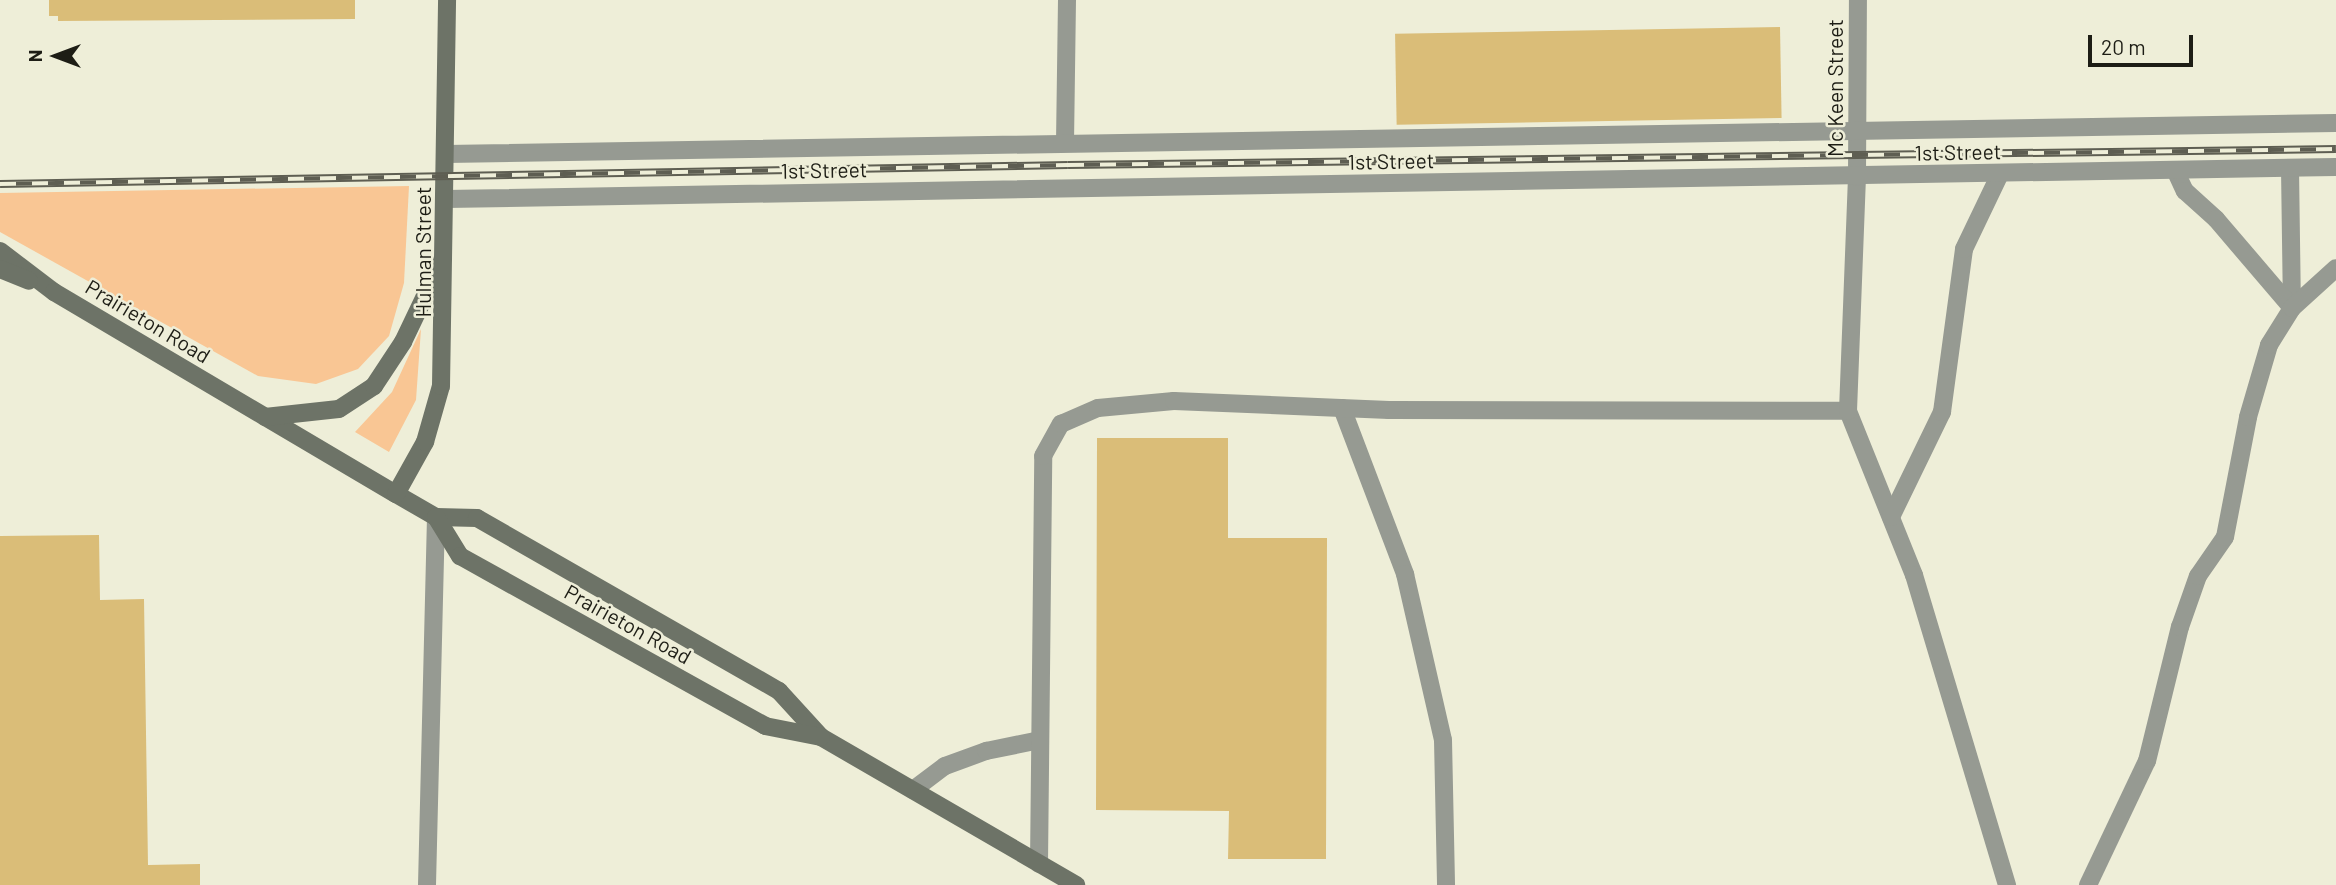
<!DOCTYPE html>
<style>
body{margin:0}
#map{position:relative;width:2336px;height:885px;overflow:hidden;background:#eeeed8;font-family:Barlow,sans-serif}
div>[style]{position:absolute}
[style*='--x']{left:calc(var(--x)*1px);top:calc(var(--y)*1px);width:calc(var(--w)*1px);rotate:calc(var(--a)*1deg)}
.green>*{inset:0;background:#f9c694}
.building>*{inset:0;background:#dabd78;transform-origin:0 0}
.service>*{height:18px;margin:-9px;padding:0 9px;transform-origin:9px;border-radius:9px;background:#969a92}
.minor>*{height:18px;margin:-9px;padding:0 9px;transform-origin:9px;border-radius:9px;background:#969a92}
.tertiary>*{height:18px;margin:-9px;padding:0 9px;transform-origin:9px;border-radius:9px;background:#969a92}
.secondary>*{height:18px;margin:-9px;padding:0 9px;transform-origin:9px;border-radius:9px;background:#6d7367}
.rail>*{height:8px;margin-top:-4px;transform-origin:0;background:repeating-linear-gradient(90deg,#eeeed8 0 16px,#5e5e52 0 32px);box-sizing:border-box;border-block:2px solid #5e5e52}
span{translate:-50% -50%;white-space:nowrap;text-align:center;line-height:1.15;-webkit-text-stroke:5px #eeeed8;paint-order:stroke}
.street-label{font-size:21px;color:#1d1d15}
.north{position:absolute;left:21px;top:21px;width:70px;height:70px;-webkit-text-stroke:5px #eeeed8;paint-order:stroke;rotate:270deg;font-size:19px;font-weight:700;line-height:28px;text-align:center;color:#1d1d15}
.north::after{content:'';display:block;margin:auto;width:24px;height:32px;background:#1d1d15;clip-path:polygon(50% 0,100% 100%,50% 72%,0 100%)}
.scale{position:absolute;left:2088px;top:35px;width:105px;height:32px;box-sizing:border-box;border:4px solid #1d1d15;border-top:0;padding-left:9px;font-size:21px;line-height:24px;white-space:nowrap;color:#1d1d15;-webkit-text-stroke:5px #eeeed8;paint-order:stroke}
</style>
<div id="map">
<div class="green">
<i style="clip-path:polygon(409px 186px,404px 283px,389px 336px,358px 369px,316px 384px,258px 376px,0 232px,0 193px)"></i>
<i style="clip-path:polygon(421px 329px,416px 400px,389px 452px,355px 432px,392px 392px)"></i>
</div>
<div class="building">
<i style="clip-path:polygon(49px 0,355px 0,355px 19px,58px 21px,58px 16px,49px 16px)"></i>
<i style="left:1780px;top:27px;width:91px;height:385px;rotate:89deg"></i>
<i style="clip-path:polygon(1097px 438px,1228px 438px,1228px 538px,1327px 538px,1326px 859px,1228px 859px,1229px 811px,1096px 810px)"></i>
<i style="clip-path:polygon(99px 535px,100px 600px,144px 599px,148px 865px,200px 864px,200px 885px,0 885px,0 536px)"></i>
</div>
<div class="service">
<i style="--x:2290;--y:168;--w:140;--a:89.2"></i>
<i style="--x:2175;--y:170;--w:23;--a:65"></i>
<i style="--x:2185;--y:191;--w:42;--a:42.1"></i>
<i style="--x:2216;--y:219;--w:117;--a:49.5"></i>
<i style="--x:1342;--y:408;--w:178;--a:69.2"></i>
<i style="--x:1405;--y:574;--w:170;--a:77.1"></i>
<i style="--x:1443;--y:740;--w:145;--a:88.8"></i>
<i style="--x:1848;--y:411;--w:177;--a:68.1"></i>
<i style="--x:1914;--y:575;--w:324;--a:73.3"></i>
<i style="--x:1891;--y:517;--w:117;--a:-64.1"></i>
<i style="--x:1942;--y:412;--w:164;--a:-82.3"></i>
<i style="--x:1964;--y:249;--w:83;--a:-64.4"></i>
<i style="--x:913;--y:790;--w:40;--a:-37"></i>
<i style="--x:945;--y:766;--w:44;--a:-20.1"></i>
<i style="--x:986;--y:751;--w:55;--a:-11.5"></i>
<i style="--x:1039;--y:864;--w:408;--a:-89.4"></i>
<i style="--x:1043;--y:456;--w:37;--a:-61"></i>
<i style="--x:1061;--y:424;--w:40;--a:-23.4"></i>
<i style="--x:1098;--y:408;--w:76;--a:-5.3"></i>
<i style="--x:1174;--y:401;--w:215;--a:2.4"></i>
<i style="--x:1389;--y:410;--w:459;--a:0.1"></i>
<i style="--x:1848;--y:411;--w:234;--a:-87.8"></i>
<i style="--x:427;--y:885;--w:368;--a:-88.6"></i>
<i style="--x:2088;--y:885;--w:137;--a:-64.6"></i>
<i style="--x:2147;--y:761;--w:138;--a:-76.2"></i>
<i style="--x:2180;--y:627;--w:54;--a:-70.6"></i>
<i style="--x:2198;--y:576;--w:47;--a:-55.3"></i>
<i style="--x:2225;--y:537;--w:122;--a:-79.1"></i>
<i style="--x:2248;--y:417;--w:75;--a:-73.7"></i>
<i style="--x:2269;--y:345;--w:44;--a:-58.1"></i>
<i style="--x:2292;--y:308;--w:59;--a:-42.3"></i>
</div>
<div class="minor">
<i style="--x:1065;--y:143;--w:143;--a:-89.2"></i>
<i style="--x:1857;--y:177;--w:177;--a:-89.7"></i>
</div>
<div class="tertiary">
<i style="--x:446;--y:154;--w:1890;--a:-0.94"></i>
<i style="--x:446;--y:199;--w:1890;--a:-0.97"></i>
</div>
<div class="secondary">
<i style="--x:0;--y:251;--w:68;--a:37.2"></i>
<i style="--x:54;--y:292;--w:397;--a:30.6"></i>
<i style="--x:396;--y:494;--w:46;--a:29.9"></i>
<i style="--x:436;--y:517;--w:41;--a:1.4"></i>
<i style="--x:477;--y:518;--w:348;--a:29.8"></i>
<i style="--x:779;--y:691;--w:62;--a:47.6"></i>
<i style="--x:821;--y:737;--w:295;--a:30.1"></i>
<i style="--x:0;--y:269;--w:31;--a:22"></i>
<i style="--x:265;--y:417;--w:74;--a:-6.2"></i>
<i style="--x:339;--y:409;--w:42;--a:-33.3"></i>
<i style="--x:374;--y:386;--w:53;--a:-56.6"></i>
<i style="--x:403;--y:342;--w:93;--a:-64.5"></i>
<i style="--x:396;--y:494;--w:60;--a:-60.9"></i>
<i style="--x:425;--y:442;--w:58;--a:-74.1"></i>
<i style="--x:441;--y:386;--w:386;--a:-89.1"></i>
<i style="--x:436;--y:517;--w:46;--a:58.4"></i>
<i style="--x:460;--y:556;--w:349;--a:29.1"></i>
<i style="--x:765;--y:726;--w:57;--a:11.1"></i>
</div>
<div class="rail">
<i style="--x:0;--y:184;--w:1068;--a:-1.02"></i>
<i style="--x:1068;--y:165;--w:1268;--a:-0.72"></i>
</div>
<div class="street-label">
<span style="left:1835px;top:88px;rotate:-90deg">Mc Keen Street</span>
<span style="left:1958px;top:152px;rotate:-1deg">1st Street</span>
<span style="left:1391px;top:161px;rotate:-1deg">1st Street</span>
<span style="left:824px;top:170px;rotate:-1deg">1st Street</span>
<span style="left:423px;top:252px;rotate:-90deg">Hulman Street</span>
<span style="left:148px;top:321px;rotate:31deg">Prairieton Road</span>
<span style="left:628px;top:624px;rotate:29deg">Prairieton Road</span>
</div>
<div class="north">N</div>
<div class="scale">20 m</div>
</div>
